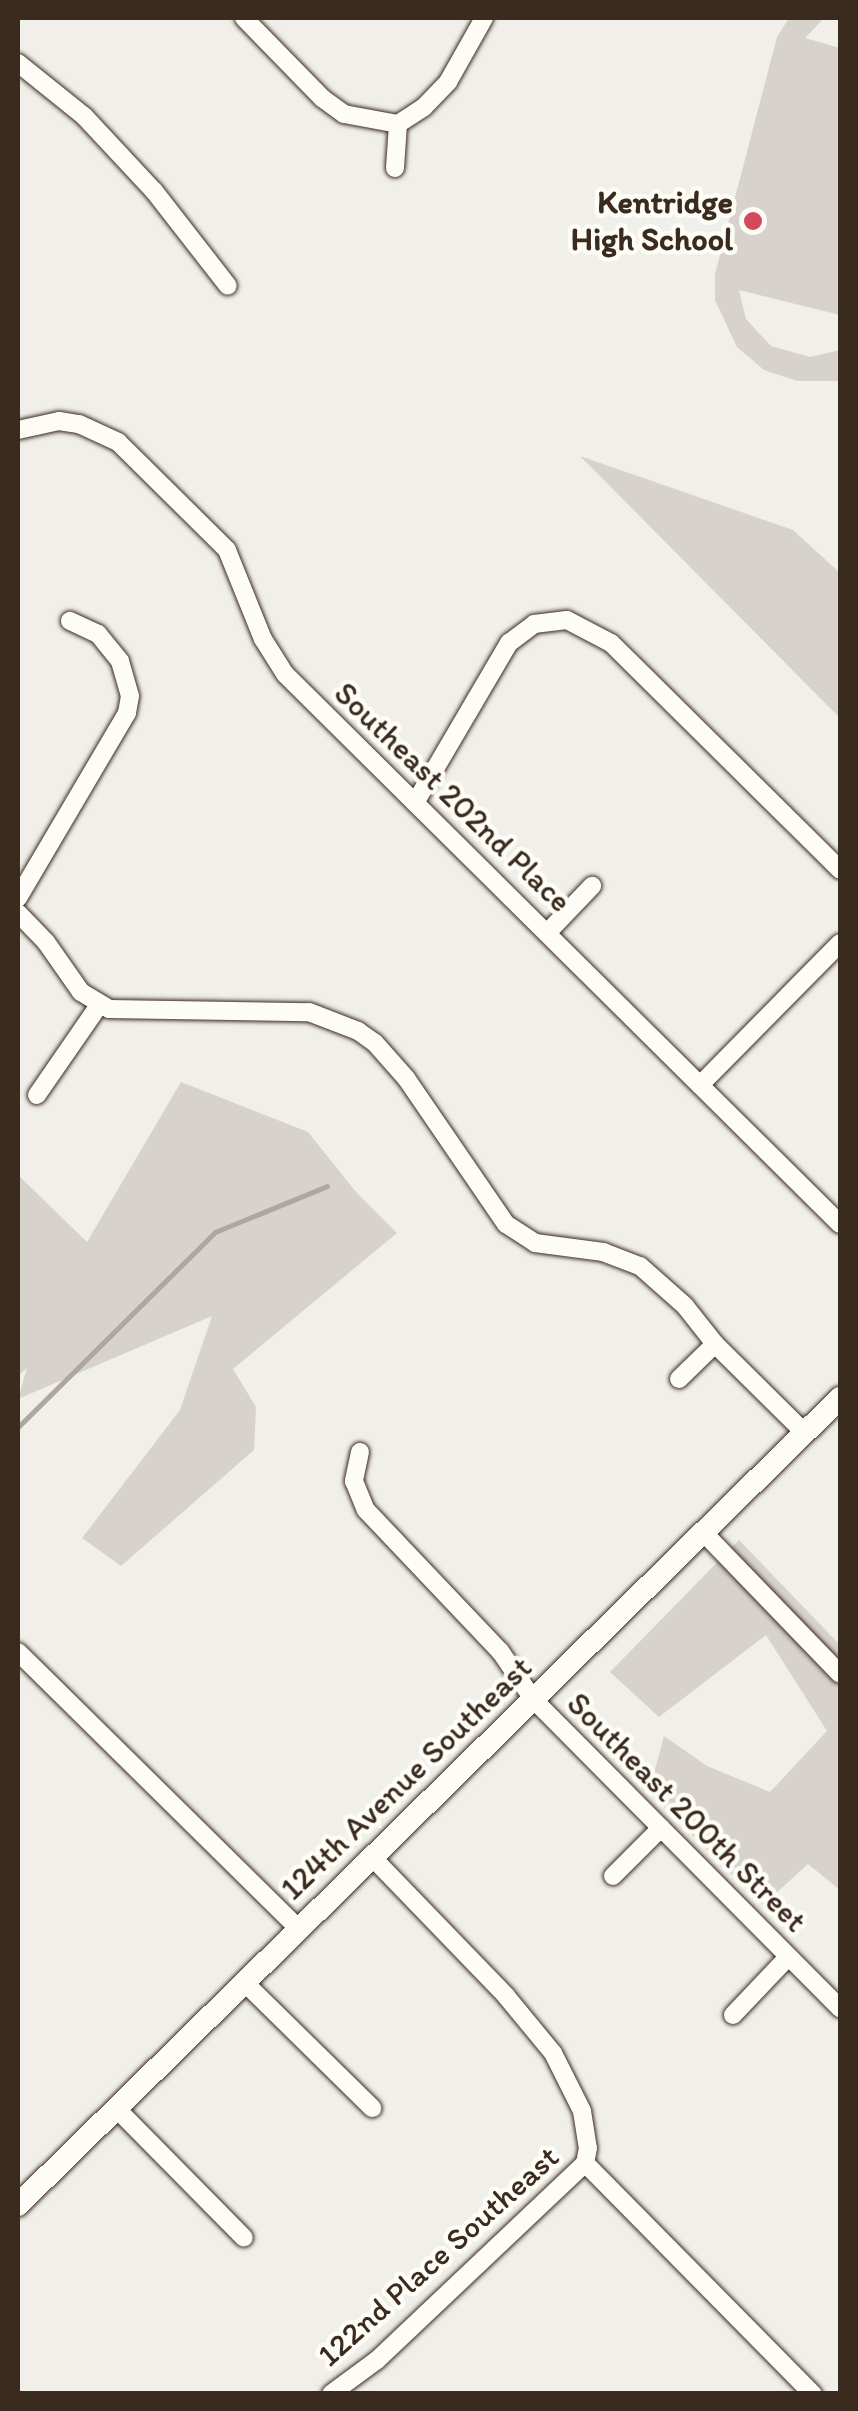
<!DOCTYPE html>
<style>
body{margin:0}
#map{position:relative;width:858px;height:2411px;overflow:hidden;background:#f1efea;font-family:Itim,sans-serif}
div>[style]{position:absolute}
[style*='--x']{left:calc(var(--x)*1px);top:calc(var(--y)*1px);width:calc(var(--w)*1px);rotate:calc(var(--a)*1deg)}
.green>*{inset:0;background:#d7d2cc}
.stream>*{height:5px;margin:-2.5px;padding:0 2.5px;transform-origin:2.5px;border-radius:2.5px;background:#aea69f}
.roads{filter:drop-shadow(0 0 2px #3b2a1e) drop-shadow(0 0 2px #3b2a1e)}
.minor>*{height:18px;margin:-9px;padding:0 9px;transform-origin:9px;border-radius:9px;background:#fdfcf7}
.tertiary>*{height:22px;margin:-11px;padding:0 11px;transform-origin:11px;border-radius:11px;background:#fdfcf7}
.dots>*{width:28px;height:28px;translate:-50% -50%;box-sizing:border-box;border:5px solid #fdfcf7;border-radius:50%}
span{translate:-50% -50%;white-space:nowrap;text-align:center;line-height:1.15;-webkit-text-stroke:9px #fdfcf7;paint-order:stroke}
.poi-label{font-size:32px;color:#3b2a1e;font-weight:700}
.right{translate:-100% -50%;text-align:right}
.street-label{font-size:32px;color:#3b2a1e}
.frame{position:absolute;inset:0;border:20px solid #3b2a1e;pointer-events:none}
</style>
<div id="map">
<div class="green">
<i style="clip-path:polygon(789px 18px,824px 18px,805px 38px,840px 48px,840px 315px,739px 290px,746px 319px,771px 346px,810px 357px,840px 350px,840px 381px,797px 381px,764px 370px,737px 347px,715px 300px,715px 274px,777px 37px)"></i>
<i style="clip-path:polygon(580px 456px,793px 530px,840px 573px,840px 718px)"></i>
<i style="clip-path:polygon(181px 1082px,308px 1132px,356px 1192px,397px 1233px,233px 1369px,256px 1407px,254px 1450px,121px 1566px,82px 1538px,180px 1410px,212px 1316px,18px 1399px,27px 1368px,18px 1376px,18px 1175px,87px 1242px)"></i>
<i style="clip-path:polygon(739px 1540px,840px 1645px,840px 1890px,808px 1864px,763px 1905px,649px 1792px,664px 1736px,707px 1766px,770px 1792px,827px 1731px,766px 1635px,659px 1717px,610px 1672px)"></i>
</div>
<div class="stream">
<i style="--x:18;--y:1427;--w:277;--a:-44.7"></i>
<i style="--x:215;--y:1232;--w:121;--a:-22.3"></i>
</div>
<div class="roads">
<div class="minor">
<i style="--x:244;--y:18;--w:112;--a:45.7"></i>
<i style="--x:322;--y:98;--w:27;--a:36"></i>
<i style="--x:344;--y:114;--w:55;--a:10.5"></i>
<i style="--x:18;--y:63;--w:85;--a:38.8"></i>
<i style="--x:84;--y:116;--w:103;--a:47"></i>
<i style="--x:154;--y:191;--w:120;--a:52.1"></i>
<i style="--x:398;--y:124;--w:31;--a:-33"></i>
<i style="--x:424;--y:107;--w:35;--a:-46"></i>
<i style="--x:448;--y:82;--w:73;--a:-60.6"></i>
<i style="--x:395;--y:168;--w:44;--a:-86.1"></i>
<i style="--x:18;--y:430;--w:42;--a:-12.4"></i>
<i style="--x:59;--y:421;--w:20;--a:9"></i>
<i style="--x:79;--y:424;--w:43;--a:24.8"></i>
<i style="--x:118;--y:442;--w:153;--a:44.7"></i>
<i style="--x:227;--y:550;--w:96;--a:68"></i>
<i style="--x:263;--y:639;--w:41;--a:57.8"></i>
<i style="--x:285;--y:674;--w:781;--a:44.74"></i>
<i style="--x:415;--y:803;--w:186;--a:-59.6"></i>
<i style="--x:509;--y:643;--w:31;--a:-37"></i>
<i style="--x:534;--y:624;--w:33;--a:-7"></i>
<i style="--x:567;--y:620;--w:50;--a:27.6"></i>
<i style="--x:611;--y:643;--w:322;--a:44.7"></i>
<i style="--x:18;--y:898;--w:215;--a:-59.5"></i>
<i style="--x:127;--y:713;--w:17;--a:-80"></i>
<i style="--x:130;--y:696;--w:36;--a:-106"></i>
<i style="--x:120;--y:661;--w:35;--a:-129"></i>
<i style="--x:98;--y:634;--w:31;--a:-155"></i>
<i style="--x:18;--y:913;--w:40;--a:46"></i>
<i style="--x:46;--y:942;--w:61;--a:55"></i>
<i style="--x:81;--y:992;--w:33;--a:31"></i>
<i style="--x:109;--y:1009;--w:200;--a:0.9"></i>
<i style="--x:309;--y:1012;--w:53;--a:21.2"></i>
<i style="--x:358;--y:1031;--w:21;--a:35"></i>
<i style="--x:375;--y:1043;--w:47;--a:48.5"></i>
<i style="--x:406;--y:1078;--w:177;--a:55.6"></i>
<i style="--x:506;--y:1224;--w:35;--a:33"></i>
<i style="--x:535;--y:1243;--w:69;--a:7.5"></i>
<i style="--x:603;--y:1252;--w:40;--a:21"></i>
<i style="--x:640;--y:1266;--w:60;--a:41.6"></i>
<i style="--x:685;--y:1306;--w:48;--a:51.7"></i>
<i style="--x:715;--y:1344;--w:127;--a:44.7"></i>
<i style="--x:548;--y:932;--w:64;--a:-46.3"></i>
<i style="--x:700;--y:1085;--w:199;--a:-45.4"></i>
<i style="--x:37;--y:1095;--w:109;--a:-55.4"></i>
<i style="--x:679;--y:1379;--w:50;--a:-44.2"></i>
<i style="--x:360;--y:1452;--w:30;--a:102"></i>
<i style="--x:354;--y:1481;--w:31;--a:68"></i>
<i style="--x:366;--y:1510;--w:195;--a:46.5"></i>
<i style="--x:500;--y:1651;--w:58;--a:55.5"></i>
<i style="--x:533;--y:1699;--w:436;--a:45.2"></i>
<i style="--x:703;--y:1532;--w:197;--a:46"></i>
<i style="--x:18;--y:1652;--w:395;--a:44.6"></i>
<i style="--x:372;--y:1857;--w:193;--a:46"></i>
<i style="--x:506;--y:1996;--w:74;--a:50.5"></i>
<i style="--x:553;--y:2053;--w:65;--a:63.4"></i>
<i style="--x:582;--y:2111;--w:37;--a:81"></i>
<i style="--x:588;--y:2148;--w:15;--a:101"></i>
<i style="--x:613;--y:1876;--w:68;--a:-45"></i>
<i style="--x:244;--y:1982;--w:180;--a:44.5"></i>
<i style="--x:733;--y:2015;--w:80;--a:-46.5"></i>
<i style="--x:116;--y:2108;--w:182;--a:45.4"></i>
<i style="--x:585;--y:2163;--w:325;--a:45.4"></i>
<i style="--x:331;--y:2394;--w:57;--a:-36.5"></i>
<i style="--x:377;--y:2360;--w:286;--a:-43.4"></i>
</div>
<div class="tertiary">
<i style="--x:18;--y:2205;--w:1152;--a:-44.47"></i>
</div>
</div>
<div class="dots">
<i style="left:753px;top:221px;background:#d1495b"></i>
</div>
<div class="poi-label">
<span class="right" style="left:733px;top:221px">Kentridge<br>High School</span>
</div>
<div class="street-label">
<span style="left:453px;top:797px;rotate:44deg">Southeast 202nd Place</span>
<span style="left:406px;top:1778px;rotate:-44deg">124th Avenue Southeast</span>
<span style="left:687px;top:1812px;rotate:45deg">Southeast 200th Street</span>
<span style="left:438px;top:2256px;rotate:-42deg">122nd Place Southeast</span>
</div>
<div class="frame"></div>
</div>
